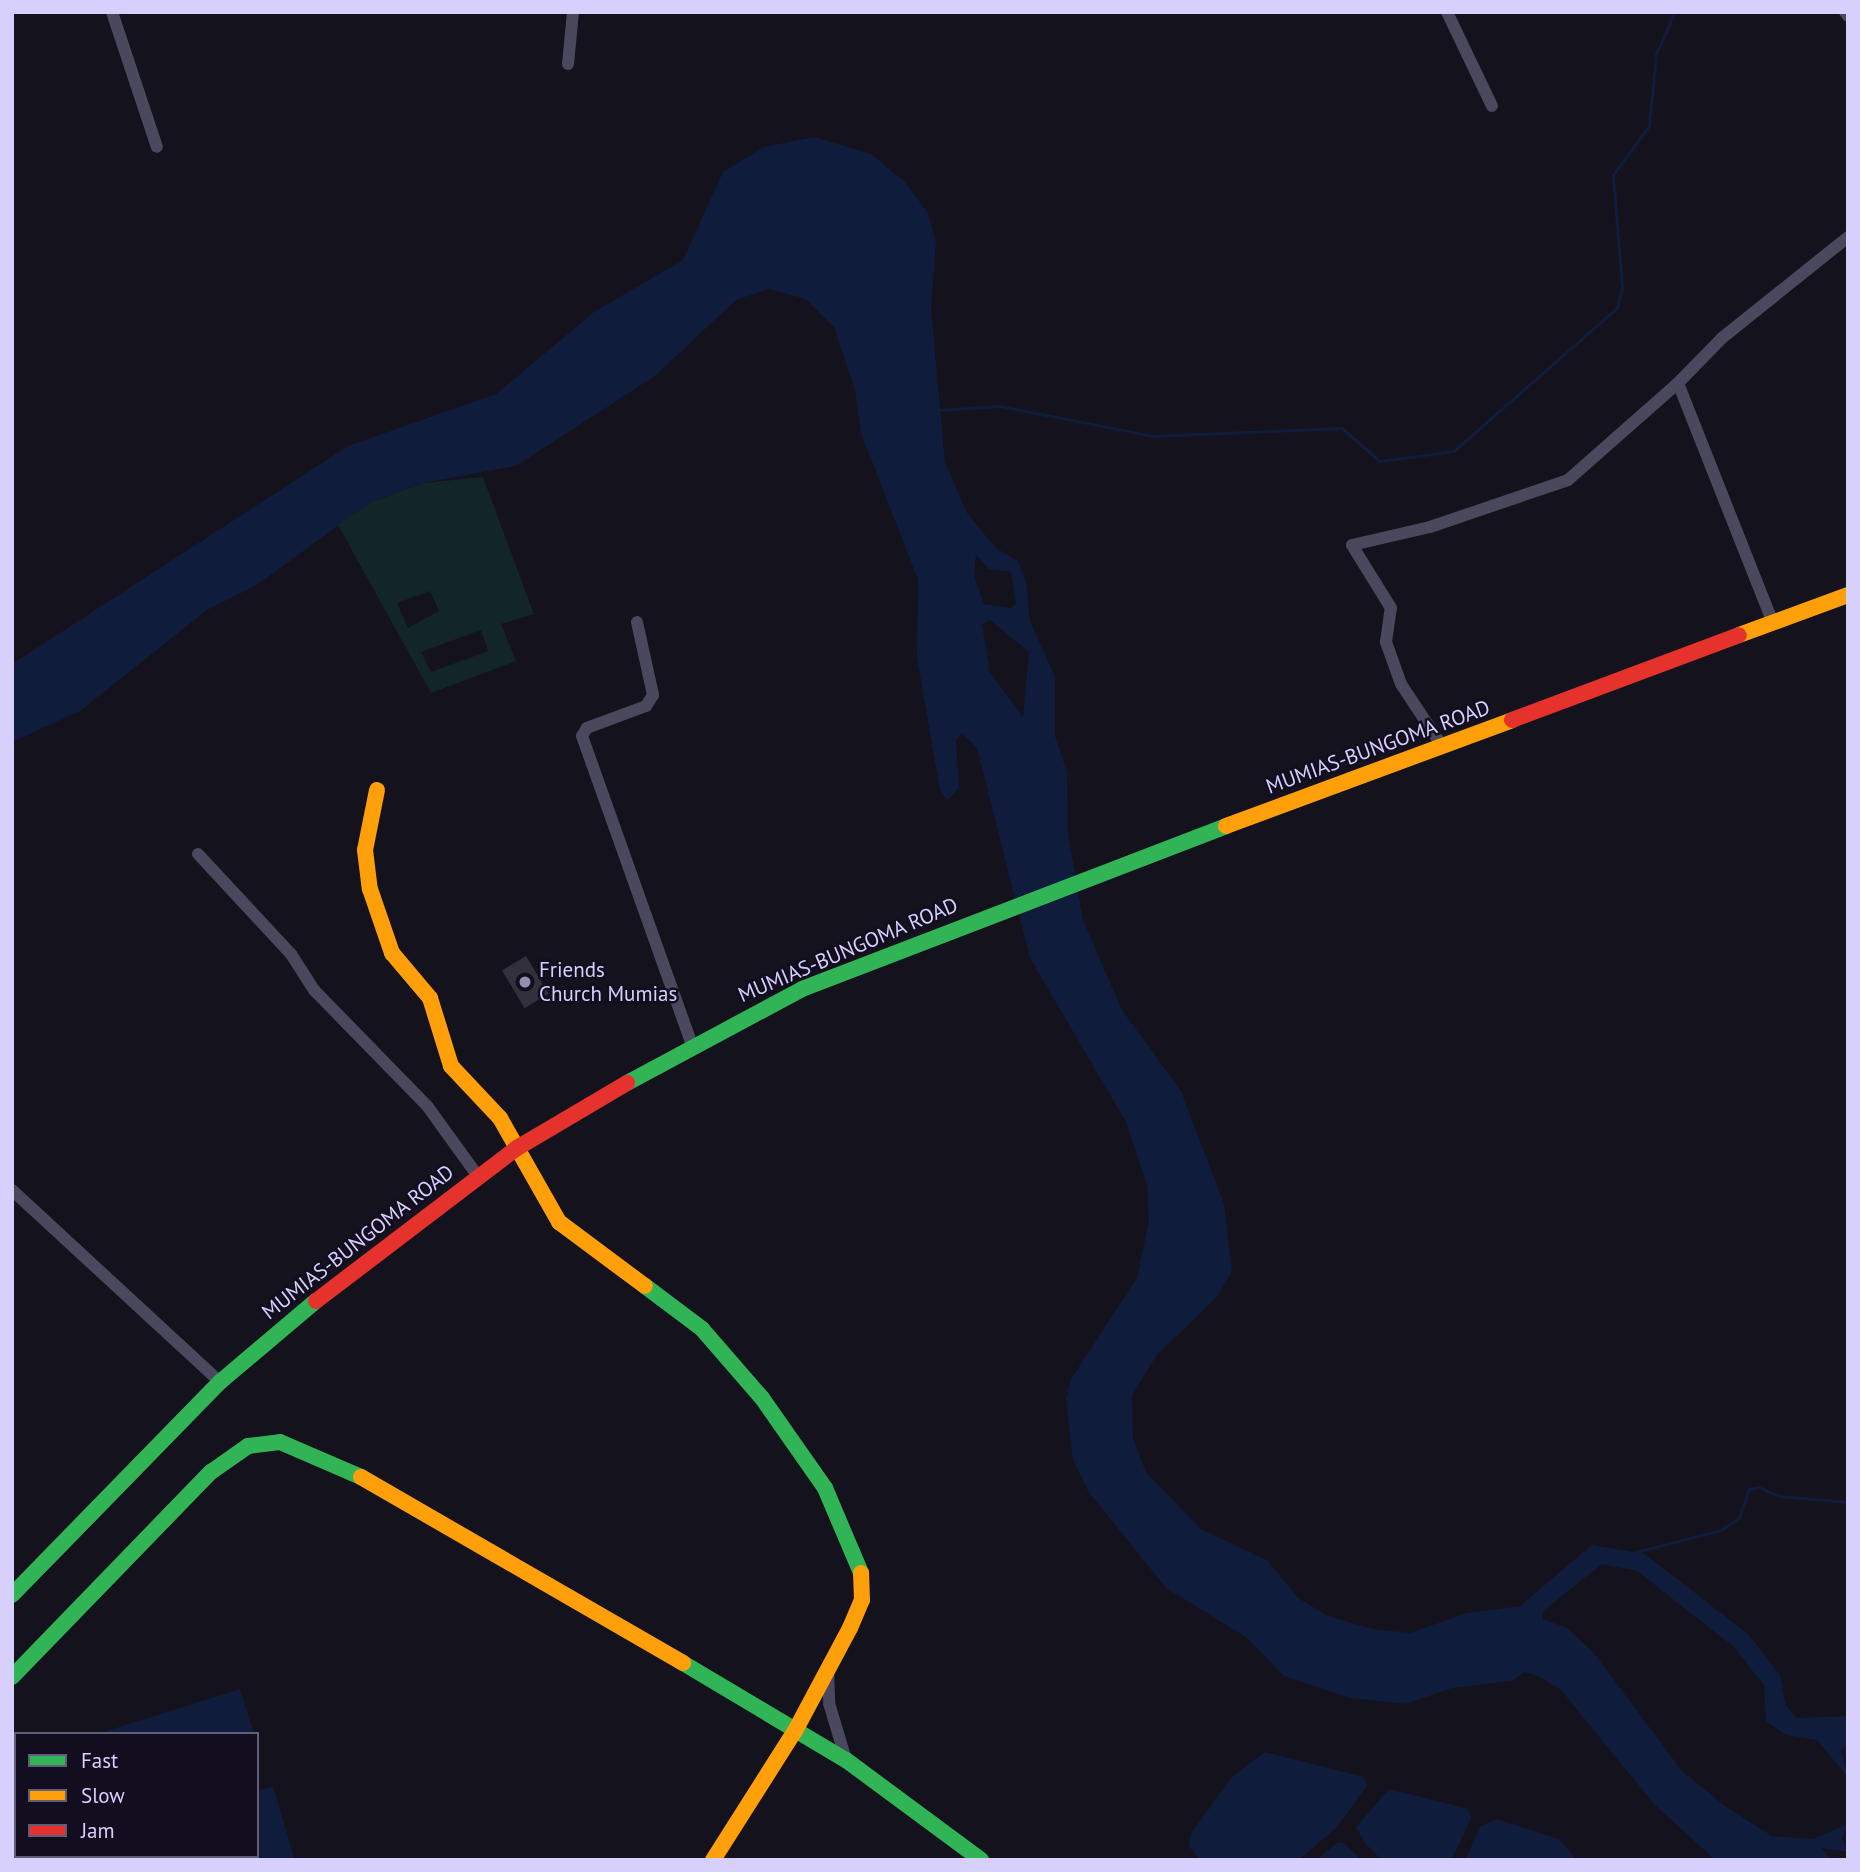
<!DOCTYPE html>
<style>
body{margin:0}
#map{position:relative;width:1860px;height:1872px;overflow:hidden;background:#14121c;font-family:"PT Sans",sans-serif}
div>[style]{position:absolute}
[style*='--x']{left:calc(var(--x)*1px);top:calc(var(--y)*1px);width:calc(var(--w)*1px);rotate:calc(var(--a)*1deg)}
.green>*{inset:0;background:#122527}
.water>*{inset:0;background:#0f1c3c}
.stream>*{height:2.5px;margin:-1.25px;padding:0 1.25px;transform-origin:1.25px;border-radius:1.25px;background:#0f1c3c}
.building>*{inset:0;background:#33303e;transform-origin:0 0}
.street>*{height:12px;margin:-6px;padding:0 6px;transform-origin:6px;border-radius:6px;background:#4a485c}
.fast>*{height:16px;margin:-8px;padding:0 8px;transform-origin:8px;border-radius:8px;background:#30b455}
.slow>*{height:16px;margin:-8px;padding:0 8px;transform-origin:8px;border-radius:8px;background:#ff9f0a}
.jam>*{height:16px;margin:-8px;padding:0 8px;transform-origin:8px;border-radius:8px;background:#e5322d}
.dots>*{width:19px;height:19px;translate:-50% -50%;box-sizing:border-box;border:4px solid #120e20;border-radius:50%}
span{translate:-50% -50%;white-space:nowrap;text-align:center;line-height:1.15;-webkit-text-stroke:5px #120e20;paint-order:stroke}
.street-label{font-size:21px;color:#d8d0fc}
.poi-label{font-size:21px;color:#d8d0fc}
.left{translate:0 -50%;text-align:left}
.frame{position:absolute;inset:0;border:14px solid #d8d0fc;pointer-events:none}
.legend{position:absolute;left:14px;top:1732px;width:245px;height:126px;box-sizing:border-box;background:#120e20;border:2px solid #615c78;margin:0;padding:9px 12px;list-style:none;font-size:21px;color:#d8d0fc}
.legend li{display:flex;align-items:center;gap:14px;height:35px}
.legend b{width:35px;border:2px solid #615c78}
</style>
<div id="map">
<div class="green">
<i style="clip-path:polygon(evenodd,483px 477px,534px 614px,501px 624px,516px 661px,431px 693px,338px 525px,369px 503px,423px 483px,483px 477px,430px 591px,439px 611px,408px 628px,397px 603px,430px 591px,483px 477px,481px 630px,488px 651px,431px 672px,421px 652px,481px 630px)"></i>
</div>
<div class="water">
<i style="clip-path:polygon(evenodd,814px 137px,871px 154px,905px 182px,928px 213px,936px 242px,931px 309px,945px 462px,967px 513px,996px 548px,1018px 561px,1026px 581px,1030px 621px,1055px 677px,1055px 736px,1067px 772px,1068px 834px,1083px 920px,1122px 1010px,1181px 1091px,1224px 1204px,1232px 1271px,1217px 1297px,1157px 1355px,1132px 1395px,1133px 1438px,1146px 1472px,1201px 1529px,1268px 1561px,1298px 1598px,1328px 1616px,1373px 1629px,1410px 1633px,1467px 1613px,1520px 1606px,1592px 1545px,1645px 1554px,1748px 1634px,1780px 1675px,1786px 1706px,1797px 1718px,1848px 1716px,1848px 1746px,1841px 1750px,1848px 1777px,1817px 1740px,1786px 1735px,1766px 1721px,1764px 1685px,1734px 1647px,1637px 1571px,1602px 1564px,1543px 1611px,1543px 1619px,1567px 1628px,1594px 1653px,1682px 1771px,1725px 1806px,1772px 1836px,1813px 1839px,1848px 1824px,1842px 1838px,1847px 1852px,1821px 1848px,1832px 1860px,1715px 1860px,1654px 1804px,1561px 1690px,1538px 1676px,1524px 1672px,1512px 1681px,1452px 1688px,1406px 1704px,1350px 1698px,1284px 1676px,1246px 1637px,1166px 1588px,1088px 1491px,1073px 1460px,1066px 1399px,1071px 1379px,1137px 1278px,1149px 1220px,1147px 1185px,1126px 1122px,1030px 958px,977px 748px,962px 733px,956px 739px,959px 788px,947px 800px,940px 790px,917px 658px,918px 580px,861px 433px,855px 390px,834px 327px,806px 299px,769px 289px,736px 300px,655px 376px,516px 466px,423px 483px,369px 503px,257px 585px,207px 610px,80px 711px,12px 742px,12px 664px,348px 446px,496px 394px,594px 312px,683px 260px,723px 172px,764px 147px,814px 137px,976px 555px,989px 569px,1011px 572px,1016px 604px,1010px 608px,984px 604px,974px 575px,976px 555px,814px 137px,990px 620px,1029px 652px,1023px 717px,990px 672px,982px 624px,990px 620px)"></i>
<i style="clip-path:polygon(240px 1689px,254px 1734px,97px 1734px)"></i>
<i style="clip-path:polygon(1265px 1752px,1364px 1777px,1367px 1786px,1336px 1828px,1299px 1860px,1201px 1860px,1189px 1847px,1191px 1833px,1232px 1777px)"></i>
<i style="clip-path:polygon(273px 1786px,295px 1860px,132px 1860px,257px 1856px,257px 1791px)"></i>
<i style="clip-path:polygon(1389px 1789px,1469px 1809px,1471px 1819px,1451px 1860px,1382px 1860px,1365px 1843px,1356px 1827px)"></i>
<i style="clip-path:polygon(1497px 1819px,1559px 1839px,1577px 1860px,1465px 1860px,1480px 1827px)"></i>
<i style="clip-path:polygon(1338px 1842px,1345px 1844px,1362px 1860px,1316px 1860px)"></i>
</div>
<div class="stream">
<i style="--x:938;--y:410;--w:62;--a:-3.7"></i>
<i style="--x:1000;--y:406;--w:156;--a:11.1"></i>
<i style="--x:1153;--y:436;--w:189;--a:-2.4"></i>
<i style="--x:1342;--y:428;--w:50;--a:41"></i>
<i style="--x:1380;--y:461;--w:75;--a:-7.7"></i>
<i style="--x:1454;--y:451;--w:217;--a:-41.3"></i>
<i style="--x:1617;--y:308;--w:21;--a:-76"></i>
<i style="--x:1622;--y:288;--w:113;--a:-94.6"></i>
<i style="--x:1613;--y:175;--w:61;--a:-53.7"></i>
<i style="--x:1649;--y:126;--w:72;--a:-84.4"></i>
<i style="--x:1656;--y:54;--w:46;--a:-65.7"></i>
<i style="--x:1636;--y:1552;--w:88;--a:-14.5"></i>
<i style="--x:1721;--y:1530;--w:22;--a:-34"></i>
<i style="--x:1739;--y:1518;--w:31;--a:-71"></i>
<i style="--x:1749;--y:1489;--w:10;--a:-11"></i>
<i style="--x:1759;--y:1487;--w:22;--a:24"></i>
<i style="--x:1779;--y:1496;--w:69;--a:5"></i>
</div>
<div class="building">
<i style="left:526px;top:956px;width:44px;height:28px;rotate:59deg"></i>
</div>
<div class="street">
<i style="--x:112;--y:12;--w:142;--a:71.6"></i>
<i style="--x:1447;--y:12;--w:104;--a:64.4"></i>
<i style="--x:1845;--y:12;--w:5;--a:53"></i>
<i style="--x:568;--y:64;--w:52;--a:-84.5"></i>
<i style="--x:637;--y:622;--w:75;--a:77.6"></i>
<i style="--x:653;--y:695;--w:13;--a:122"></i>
<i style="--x:646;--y:706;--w:63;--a:159.6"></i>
<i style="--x:587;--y:728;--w:9;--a:122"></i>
<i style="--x:582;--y:736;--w:328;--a:70.4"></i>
<i style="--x:1773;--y:623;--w:258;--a:-111.6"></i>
<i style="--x:1678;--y:383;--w:63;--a:-45.6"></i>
<i style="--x:1722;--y:338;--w:161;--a:-38.7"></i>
<i style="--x:1442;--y:746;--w:74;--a:-123.5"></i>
<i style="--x:1401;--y:684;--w:45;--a:-109.7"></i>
<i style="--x:1386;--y:642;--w:34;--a:-82"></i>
<i style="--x:1391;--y:608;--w:74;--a:-121.8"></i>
<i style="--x:1352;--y:545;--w:80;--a:-13"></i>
<i style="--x:1430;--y:527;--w:146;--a:-18.8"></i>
<i style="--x:1568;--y:480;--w:147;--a:-41.4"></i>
<i style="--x:198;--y:854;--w:137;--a:47.1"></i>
<i style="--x:291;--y:954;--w:43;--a:57.4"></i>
<i style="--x:314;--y:990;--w:163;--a:45.7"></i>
<i style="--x:428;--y:1107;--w:84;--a:54.2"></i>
<i style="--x:12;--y:1190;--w:283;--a:42.7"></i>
<i style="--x:828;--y:1668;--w:35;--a:88"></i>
<i style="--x:829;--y:1703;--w:59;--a:73.4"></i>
</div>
<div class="fast">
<i style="--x:627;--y:1083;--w:199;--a:-28.2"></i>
<i style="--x:802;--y:989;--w:454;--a:-21"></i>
<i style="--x:645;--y:1286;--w:71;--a:37"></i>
<i style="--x:702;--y:1329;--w:91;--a:49"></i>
<i style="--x:762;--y:1398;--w:110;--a:55"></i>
<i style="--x:825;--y:1488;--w:92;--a:67"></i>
<i style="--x:12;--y:1595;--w:298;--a:-45.7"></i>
<i style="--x:220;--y:1382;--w:126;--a:-40.2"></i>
<i style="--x:683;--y:1663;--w:190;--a:30.8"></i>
<i style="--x:846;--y:1760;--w:168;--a:36.5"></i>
<i style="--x:12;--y:1677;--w:286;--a:-45.9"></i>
<i style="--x:211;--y:1472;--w:45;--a:-35.1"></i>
<i style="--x:248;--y:1446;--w:32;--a:-7"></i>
<i style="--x:280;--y:1442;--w:88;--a:23.4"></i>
</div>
<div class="slow">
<i style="--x:1739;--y:635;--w:116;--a:-20.2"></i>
<i style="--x:377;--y:790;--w:61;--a:101.3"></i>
<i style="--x:365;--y:850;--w:39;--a:83"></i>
<i style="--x:370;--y:889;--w:68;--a:71"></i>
<i style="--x:392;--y:953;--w:59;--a:49.8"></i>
<i style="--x:430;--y:998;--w:71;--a:72.8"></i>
<i style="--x:451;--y:1066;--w:71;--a:46.7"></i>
<i style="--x:500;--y:1118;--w:120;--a:60.4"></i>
<i style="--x:559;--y:1222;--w:107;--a:36.7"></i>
<i style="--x:1226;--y:826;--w:305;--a:-20.3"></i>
<i style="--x:361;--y:1477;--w:372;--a:30"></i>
<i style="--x:713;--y:1860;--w:153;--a:-57.6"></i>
<i style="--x:795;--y:1731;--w:117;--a:-61.9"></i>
<i style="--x:850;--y:1628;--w:30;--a:-67"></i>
<i style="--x:862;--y:1600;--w:27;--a:-92"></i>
</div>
<div class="jam">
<i style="--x:1512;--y:720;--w:242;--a:-20.5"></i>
<i style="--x:316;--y:1301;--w:253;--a:-37.3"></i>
<i style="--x:517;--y:1148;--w:128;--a:-30.6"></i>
</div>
<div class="dots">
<i style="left:525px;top:982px;background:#938eae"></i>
</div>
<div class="street-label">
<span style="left:1378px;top:747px;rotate:-20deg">MUMIAS-BUNGOMA ROAD</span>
<span style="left:848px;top:950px;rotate:-23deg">MUMIAS-BUNGOMA ROAD</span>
<span style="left:358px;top:1242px;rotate:-38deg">MUMIAS-BUNGOMA ROAD</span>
</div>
<div class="poi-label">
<span class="left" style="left:539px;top:982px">Friends<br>Church Mumias</span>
</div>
<div class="frame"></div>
<ul class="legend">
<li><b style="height:9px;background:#30b455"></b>Fast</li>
<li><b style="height:9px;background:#ff9f0a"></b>Slow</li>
<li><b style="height:9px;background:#e5322d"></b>Jam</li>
</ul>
</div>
